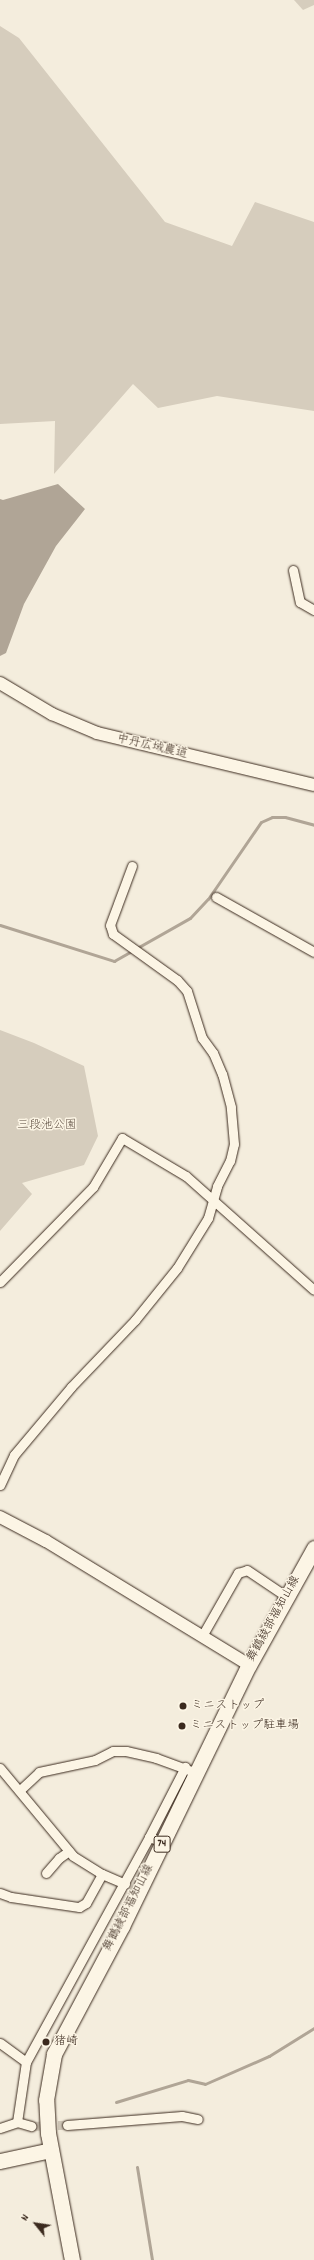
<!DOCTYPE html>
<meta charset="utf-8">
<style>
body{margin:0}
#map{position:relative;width:314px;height:2260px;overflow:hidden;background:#f4eddd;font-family:Dekko,"Klee One",sans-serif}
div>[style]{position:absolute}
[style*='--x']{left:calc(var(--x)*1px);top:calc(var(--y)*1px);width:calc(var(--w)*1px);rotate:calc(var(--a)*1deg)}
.green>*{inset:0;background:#d6cdbd}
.water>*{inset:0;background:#b0a596}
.stream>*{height:3px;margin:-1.5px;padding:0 1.5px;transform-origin:1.5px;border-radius:1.5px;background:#b0a596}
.minor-tunnel>*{height:9px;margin-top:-4.5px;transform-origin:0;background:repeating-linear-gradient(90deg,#cfc6b7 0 9px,transparent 0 13.5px)}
.roads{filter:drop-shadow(0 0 1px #3b2a1e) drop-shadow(0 0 1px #3b2a1e)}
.minor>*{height:9px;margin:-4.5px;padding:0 4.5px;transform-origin:4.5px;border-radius:4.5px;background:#fcf5e5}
.tertiary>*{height:12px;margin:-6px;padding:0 6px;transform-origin:6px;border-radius:6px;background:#fcf5e5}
.primary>*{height:15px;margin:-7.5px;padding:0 7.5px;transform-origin:7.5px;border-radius:7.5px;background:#fcf5e5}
.dots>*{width:11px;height:11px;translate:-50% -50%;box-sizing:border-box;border:2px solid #fcf5e5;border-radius:50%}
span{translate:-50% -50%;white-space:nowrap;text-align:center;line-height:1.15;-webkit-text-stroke:3px #fcf5e5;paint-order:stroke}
.shield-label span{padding:1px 3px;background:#fcf5e5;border:1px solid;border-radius:3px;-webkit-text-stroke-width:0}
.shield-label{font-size:11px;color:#3b2a1e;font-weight:700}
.street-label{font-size:12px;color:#3b2a1e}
.park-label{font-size:12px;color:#625346}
.poi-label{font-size:12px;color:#3b2a1e}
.left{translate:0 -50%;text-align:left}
.north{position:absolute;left:16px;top:2204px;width:40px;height:40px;-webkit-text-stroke:3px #fcf5e5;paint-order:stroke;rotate:300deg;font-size:11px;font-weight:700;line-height:16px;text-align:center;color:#3b2a1e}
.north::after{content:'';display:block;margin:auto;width:14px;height:18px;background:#3b2a1e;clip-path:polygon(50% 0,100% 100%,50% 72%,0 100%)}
</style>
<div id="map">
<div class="green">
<i style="clip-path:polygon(294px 0,314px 0,314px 5px,303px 10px)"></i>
<i style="clip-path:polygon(0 26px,19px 38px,165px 222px,232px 246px,255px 202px,314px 222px,314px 411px,217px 396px,158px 408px,133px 384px,54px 474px,55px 421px,0 424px)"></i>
<i style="clip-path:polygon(0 1030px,34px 1043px,84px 1066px,98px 1136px,84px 1165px,22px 1183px,32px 1194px,0 1231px)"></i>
</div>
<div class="water">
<i style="clip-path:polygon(58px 484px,85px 509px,56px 546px,24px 604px,6px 653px,0 656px,0 499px,3px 500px)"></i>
</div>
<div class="stream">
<i style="--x:0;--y:925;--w:120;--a:17.5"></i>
<i style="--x:114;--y:961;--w:87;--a:-29.5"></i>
<i style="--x:190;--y:918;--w:26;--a:-47"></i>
<i style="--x:208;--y:899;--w:93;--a:-55.5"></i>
<i style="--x:261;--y:822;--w:12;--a:-24"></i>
<i style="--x:272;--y:817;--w:13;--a:0"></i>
<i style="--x:285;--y:817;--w:30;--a:15"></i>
<i style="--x:116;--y:2102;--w:75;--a:-17"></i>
<i style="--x:188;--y:2080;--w:17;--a:13"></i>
<i style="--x:205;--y:2084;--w:70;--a:-23.6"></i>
<i style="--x:269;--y:2056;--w:53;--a:-31.9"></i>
<i style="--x:137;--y:2167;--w:94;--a:80.8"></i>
</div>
<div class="minor-tunnel">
<i style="--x:31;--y:2126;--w:36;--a:-2"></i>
</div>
<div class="roads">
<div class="minor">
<i style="--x:293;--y:570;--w:33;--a:78"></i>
<i style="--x:300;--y:602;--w:16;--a:30"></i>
<i style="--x:216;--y:897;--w:112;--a:29.3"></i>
<i style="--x:0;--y:1282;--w:133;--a:-45.6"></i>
<i style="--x:93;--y:1187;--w:57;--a:-59.4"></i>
<i style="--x:122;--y:1138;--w:74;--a:30.7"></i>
<i style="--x:186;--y:1176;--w:171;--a:41.7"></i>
<i style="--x:0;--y:1485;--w:33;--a:-65"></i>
<i style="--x:14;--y:1455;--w:89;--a:-50"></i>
<i style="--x:71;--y:1387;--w:93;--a:-46.3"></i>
<i style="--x:135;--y:1320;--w:67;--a:-51.1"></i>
<i style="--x:177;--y:1268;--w:59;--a:-58.2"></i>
<i style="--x:208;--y:1218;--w:33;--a:-74"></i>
<i style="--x:217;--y:1186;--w:28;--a:-63"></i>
<i style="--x:230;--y:1161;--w:17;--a:-77"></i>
<i style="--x:234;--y:1144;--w:37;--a:-95"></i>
<i style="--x:231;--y:1107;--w:34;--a:-105"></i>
<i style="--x:222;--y:1074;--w:23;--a:-113"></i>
<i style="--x:213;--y:1053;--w:19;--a:-126"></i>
<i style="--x:202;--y:1038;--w:49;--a:-107.7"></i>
<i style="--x:187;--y:991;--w:15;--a:-132"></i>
<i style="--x:177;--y:980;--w:79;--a:-144.3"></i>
<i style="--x:113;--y:934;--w:9;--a:-108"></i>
<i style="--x:110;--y:925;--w:63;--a:-69.6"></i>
<i style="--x:202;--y:1636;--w:73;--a:-60.3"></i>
<i style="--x:238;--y:1573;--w:9;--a:-18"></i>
<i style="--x:247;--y:1570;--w:48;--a:34"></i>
<i style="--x:0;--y:1768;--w:114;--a:50.3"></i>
<i style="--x:73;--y:1856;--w:34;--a:32"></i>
<i style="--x:102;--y:1874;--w:25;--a:23"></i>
<i style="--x:20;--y:1790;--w:26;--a:-43"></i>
<i style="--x:39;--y:1772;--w:57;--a:-12.1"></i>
<i style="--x:95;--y:1760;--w:20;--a:-27"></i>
<i style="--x:113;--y:1751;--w:13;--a:0"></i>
<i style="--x:126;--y:1751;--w:31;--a:13"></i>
<i style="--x:156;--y:1758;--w:44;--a:20.1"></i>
<i style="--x:149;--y:1837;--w:79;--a:-62.8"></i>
<i style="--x:46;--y:1873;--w:20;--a:-49"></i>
<i style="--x:59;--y:1858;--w:12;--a:-35"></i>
<i style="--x:0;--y:1893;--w:12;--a:20"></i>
<i style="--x:11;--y:1897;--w:69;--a:8.4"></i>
<i style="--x:79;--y:1907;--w:8;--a:-30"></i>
<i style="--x:86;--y:1903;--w:33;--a:-61"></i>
<i style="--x:0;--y:2043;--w:32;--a:36"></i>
<i style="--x:17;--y:2122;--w:15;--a:16"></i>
<i style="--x:67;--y:2125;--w:115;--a:-4.5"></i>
<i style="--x:182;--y:2116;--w:16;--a:11"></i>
<i style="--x:0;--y:2128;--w:18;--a:-19"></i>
<i style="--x:17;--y:2122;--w:61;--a:-81.5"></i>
<i style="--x:26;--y:2062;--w:256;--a:-61.3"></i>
<i style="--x:149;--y:1837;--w:15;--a:20"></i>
</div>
<div class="tertiary">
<i style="--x:0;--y:683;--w:61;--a:30.8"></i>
<i style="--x:52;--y:714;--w:49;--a:22.9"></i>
<i style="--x:97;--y:733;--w:223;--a:13.5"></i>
<i style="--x:0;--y:1517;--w:52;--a:27.6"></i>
<i style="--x:46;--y:1541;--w:238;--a:31.4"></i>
</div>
<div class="primary">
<i style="--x:0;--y:2161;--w:52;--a:-12.2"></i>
<i style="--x:72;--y:2260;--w:129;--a:-100.7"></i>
<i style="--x:48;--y:2133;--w:33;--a:-93"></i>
<i style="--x:46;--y:2100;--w:47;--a:-80.1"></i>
<i style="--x:54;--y:2054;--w:145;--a:-62"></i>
<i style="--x:122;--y:1926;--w:290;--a:-64.1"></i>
<i style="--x:249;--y:1665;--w:134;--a:-60.9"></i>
</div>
</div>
<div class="dots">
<i style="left:183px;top:1706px;background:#3b2a1e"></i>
<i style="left:182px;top:1726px;background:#3b2a1e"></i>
<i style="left:46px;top:2042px;background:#3b2a1e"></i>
</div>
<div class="shield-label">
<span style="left:162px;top:1844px">74</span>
</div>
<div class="street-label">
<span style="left:152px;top:747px;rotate:13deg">中丹広域農道</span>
<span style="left:274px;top:1619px;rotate:-61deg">舞鶴綾部福知山線</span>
<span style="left:129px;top:1908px;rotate:-63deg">舞鶴綾部福知山線</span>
</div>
<div class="park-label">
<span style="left:47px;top:1126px">三段池公園</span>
</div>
<div class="poi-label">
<span class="left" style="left:191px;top:1706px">ミニストップ</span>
<span class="left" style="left:190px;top:1726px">ミニストップ駐車場</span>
<span class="left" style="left:54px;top:2042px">猪崎</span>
</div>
<div class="north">N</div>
</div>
